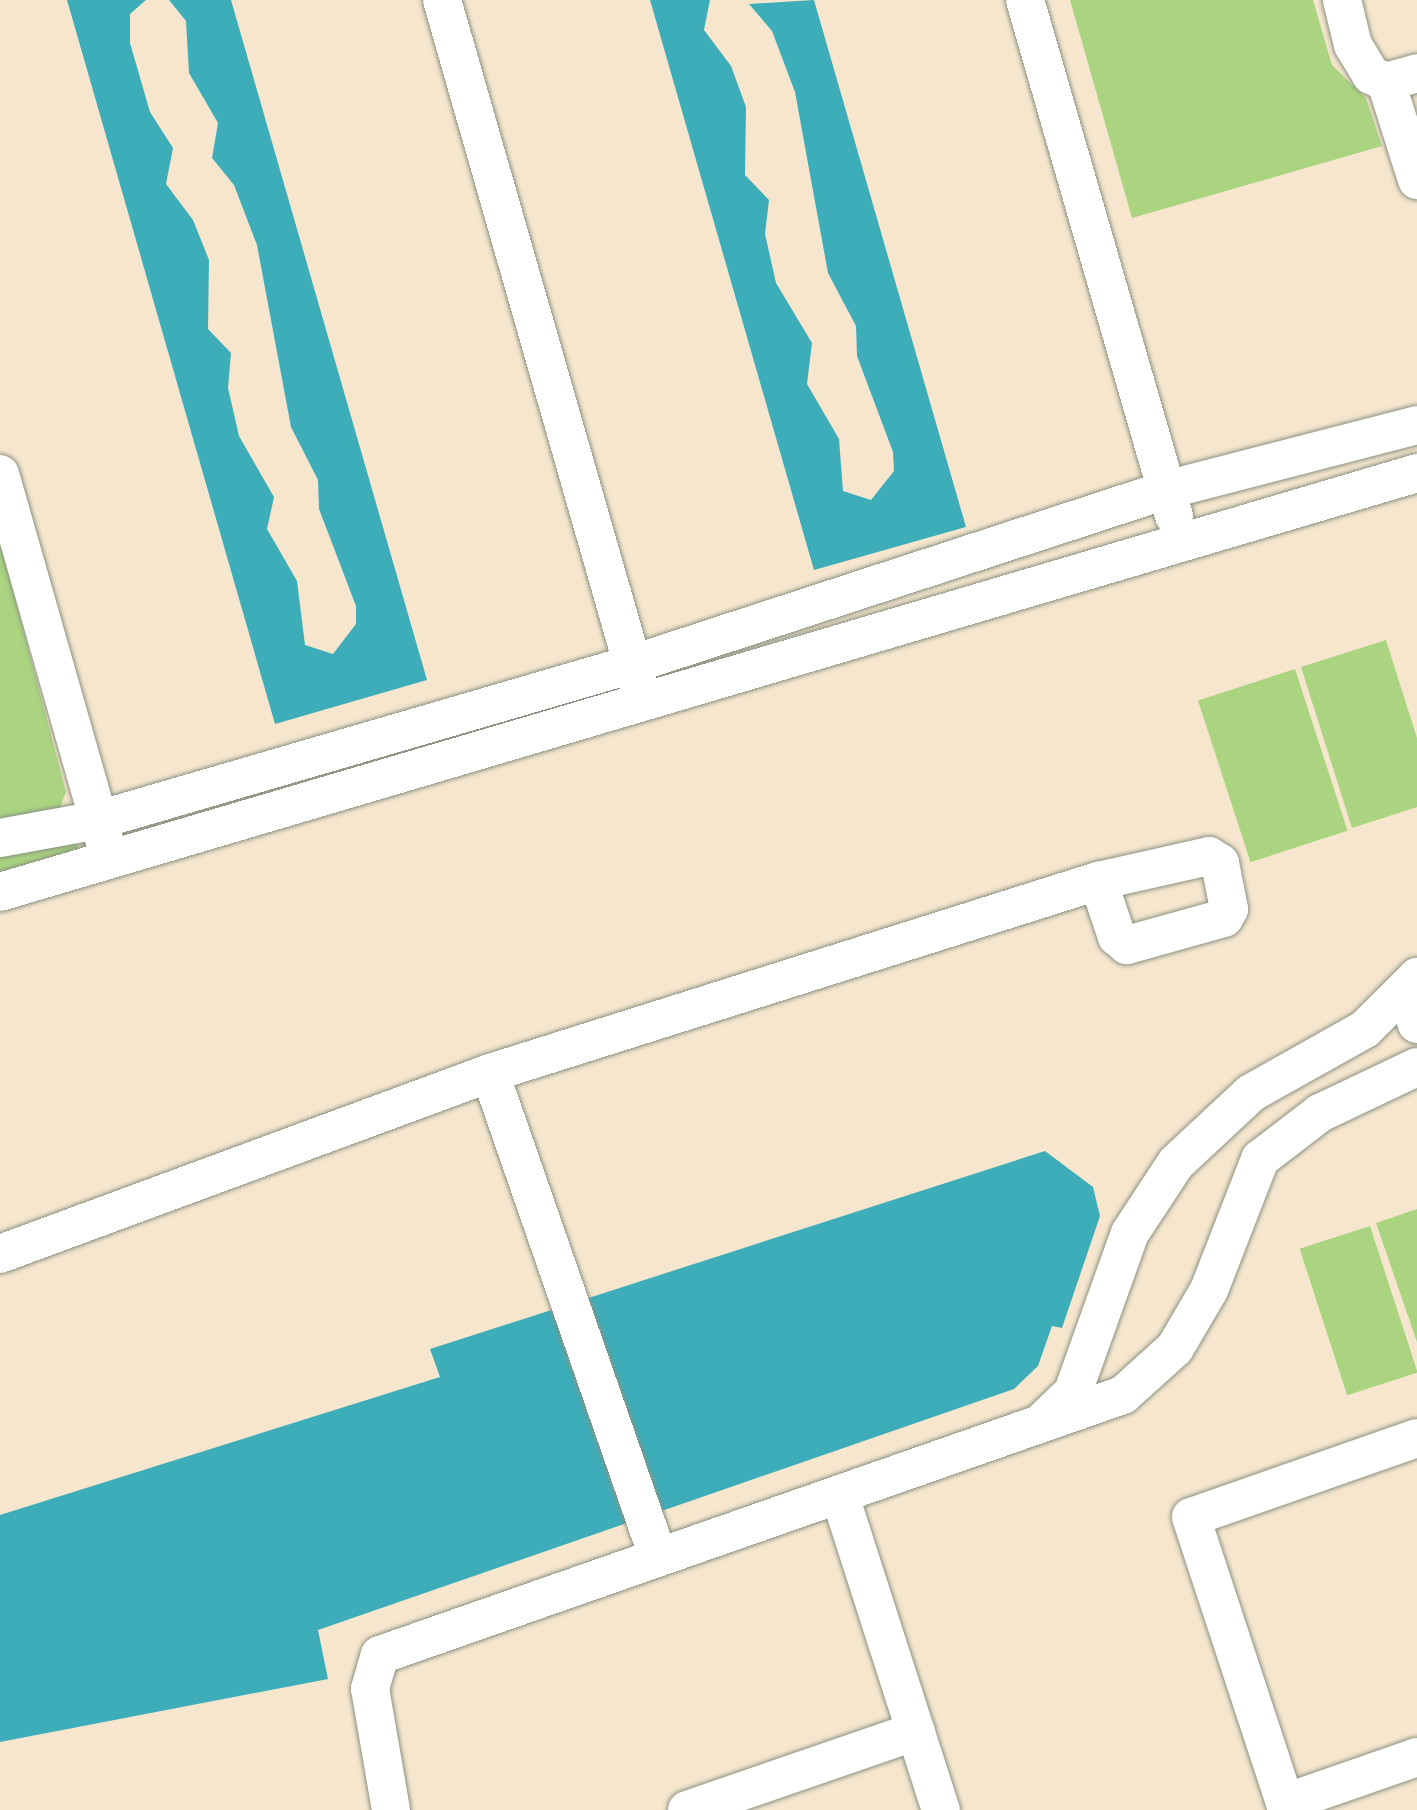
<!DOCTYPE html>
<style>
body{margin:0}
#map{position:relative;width:1417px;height:1810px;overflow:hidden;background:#f6e6ce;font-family:Sriracha,sans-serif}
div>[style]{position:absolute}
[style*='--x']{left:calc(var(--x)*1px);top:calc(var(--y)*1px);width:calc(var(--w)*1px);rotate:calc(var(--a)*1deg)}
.green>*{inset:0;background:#aad480;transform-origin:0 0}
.water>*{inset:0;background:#3dadb9}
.roads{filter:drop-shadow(0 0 2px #8a9281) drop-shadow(0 0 2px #8a9281)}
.minor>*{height:38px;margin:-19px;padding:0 19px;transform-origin:19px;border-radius:19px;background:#fff}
span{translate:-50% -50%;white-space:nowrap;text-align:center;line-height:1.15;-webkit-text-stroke:6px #fbf7ec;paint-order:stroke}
</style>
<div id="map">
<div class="green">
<i style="clip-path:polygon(1070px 0,1313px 0,1332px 65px,1366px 98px,1382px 146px,1132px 218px)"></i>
<i style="clip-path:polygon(0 541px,66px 792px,58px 813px,0 822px)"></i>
<i style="clip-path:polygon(1386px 640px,1417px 738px,1417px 807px,1352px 828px,1301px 667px)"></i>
<i style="left:1295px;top:669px;width:170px;height:102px;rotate:72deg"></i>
<i style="clip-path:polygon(78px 841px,78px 850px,0 878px,0 851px)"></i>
<i style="clip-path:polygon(1417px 1209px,1417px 1342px,1376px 1223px)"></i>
<i style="left:1370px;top:1226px;width:154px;height:74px;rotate:72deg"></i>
</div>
<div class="water">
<i style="clip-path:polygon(67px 0,146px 0,130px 14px,130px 43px,150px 112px,173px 148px,166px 184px,193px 220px,209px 260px,208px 329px,231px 353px,228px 388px,239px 436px,274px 497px,267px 529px,297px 581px,305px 645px,333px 654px,356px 624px,356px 606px,319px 509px,318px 480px,291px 427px,257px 245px,234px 185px,212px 158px,218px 123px,189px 73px,186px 21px,169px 0,231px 0,427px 680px,275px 724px)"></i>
<i style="clip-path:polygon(650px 0,710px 0,704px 30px,731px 66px,746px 107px,745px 175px,769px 200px,765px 234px,776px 283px,812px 343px,807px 384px,839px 439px,843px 491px,871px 500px,894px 471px,893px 452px,857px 356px,856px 326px,828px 273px,795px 92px,772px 31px,749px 4px,814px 0,966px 527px,814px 570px)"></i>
<i style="clip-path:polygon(1045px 1151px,1093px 1187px,1100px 1216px,1062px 1328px,1052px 1326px,1038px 1366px,1014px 1389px,318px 1630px,328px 1679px,0 1742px,0 1515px,440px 1377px,430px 1349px)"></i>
</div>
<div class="roads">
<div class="minor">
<i style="--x:442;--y:0;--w:715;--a:74"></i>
<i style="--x:1025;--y:0;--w:537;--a:73.89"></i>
<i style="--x:1342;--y:0;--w:46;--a:76.3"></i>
<i style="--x:1353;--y:45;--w:35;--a:59"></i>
<i style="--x:1371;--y:75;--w:17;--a:25"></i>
<i style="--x:1386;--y:82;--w:32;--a:-16"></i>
<i style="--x:1386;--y:82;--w:103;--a:72.4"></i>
<i style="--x:0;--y:474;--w:383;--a:74.1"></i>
<i style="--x:0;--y:838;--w:100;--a:-10.4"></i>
<i style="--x:98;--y:820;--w:557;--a:-16.26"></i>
<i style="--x:633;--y:664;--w:561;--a:-18.08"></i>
<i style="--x:1166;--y:490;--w:259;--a:-14.5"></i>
<i style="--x:0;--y:892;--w:1478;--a:-16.47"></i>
<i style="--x:1416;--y:978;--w:29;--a:100"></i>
<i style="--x:1411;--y:1007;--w:18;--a:71"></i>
<i style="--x:490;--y:1073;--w:509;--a:70.85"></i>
<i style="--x:0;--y:1254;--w:522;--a:-20.27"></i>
<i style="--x:490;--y:1073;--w:638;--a:-17.53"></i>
<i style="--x:1098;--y:881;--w:114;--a:-12.7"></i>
<i style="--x:1209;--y:856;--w:13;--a:32"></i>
<i style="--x:1220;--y:863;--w:47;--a:78.9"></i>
<i style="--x:1229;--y:909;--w:10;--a:119"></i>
<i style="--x:1224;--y:918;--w:101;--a:164.4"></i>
<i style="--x:1127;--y:945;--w:13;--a:-141"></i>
<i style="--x:1117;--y:937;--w:59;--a:-108.7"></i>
<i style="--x:1043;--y:1421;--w:42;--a:-44"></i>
<i style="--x:1073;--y:1392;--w:169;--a:-70.3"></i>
<i style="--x:1130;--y:1233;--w:84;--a:-56.7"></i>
<i style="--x:1176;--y:1163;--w:103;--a:-43"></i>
<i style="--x:1251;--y:1093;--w:131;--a:-29.3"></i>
<i style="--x:1365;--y:1029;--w:74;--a:-45"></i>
<i style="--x:1417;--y:1438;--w:239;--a:160.7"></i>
<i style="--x:1191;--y:1517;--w:301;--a:71.8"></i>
<i style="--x:1285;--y:1803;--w:140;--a:-19.2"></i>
<i style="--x:840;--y:1496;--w:330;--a:72.2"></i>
<i style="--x:391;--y:1810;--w:123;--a:-99.8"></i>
<i style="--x:370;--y:1689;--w:35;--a:-74"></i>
<i style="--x:380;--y:1655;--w:787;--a:-19.29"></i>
<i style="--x:1123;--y:1395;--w:70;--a:-42.1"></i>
<i style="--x:1175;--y:1348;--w:67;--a:-59.6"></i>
<i style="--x:1209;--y:1290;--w:141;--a:-68.7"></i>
<i style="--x:1260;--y:1159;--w:76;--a:-37.5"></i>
<i style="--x:1320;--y:1113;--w:107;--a:-25.4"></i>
<i style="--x:687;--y:1810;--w:242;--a:-19"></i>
</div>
</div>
</div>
